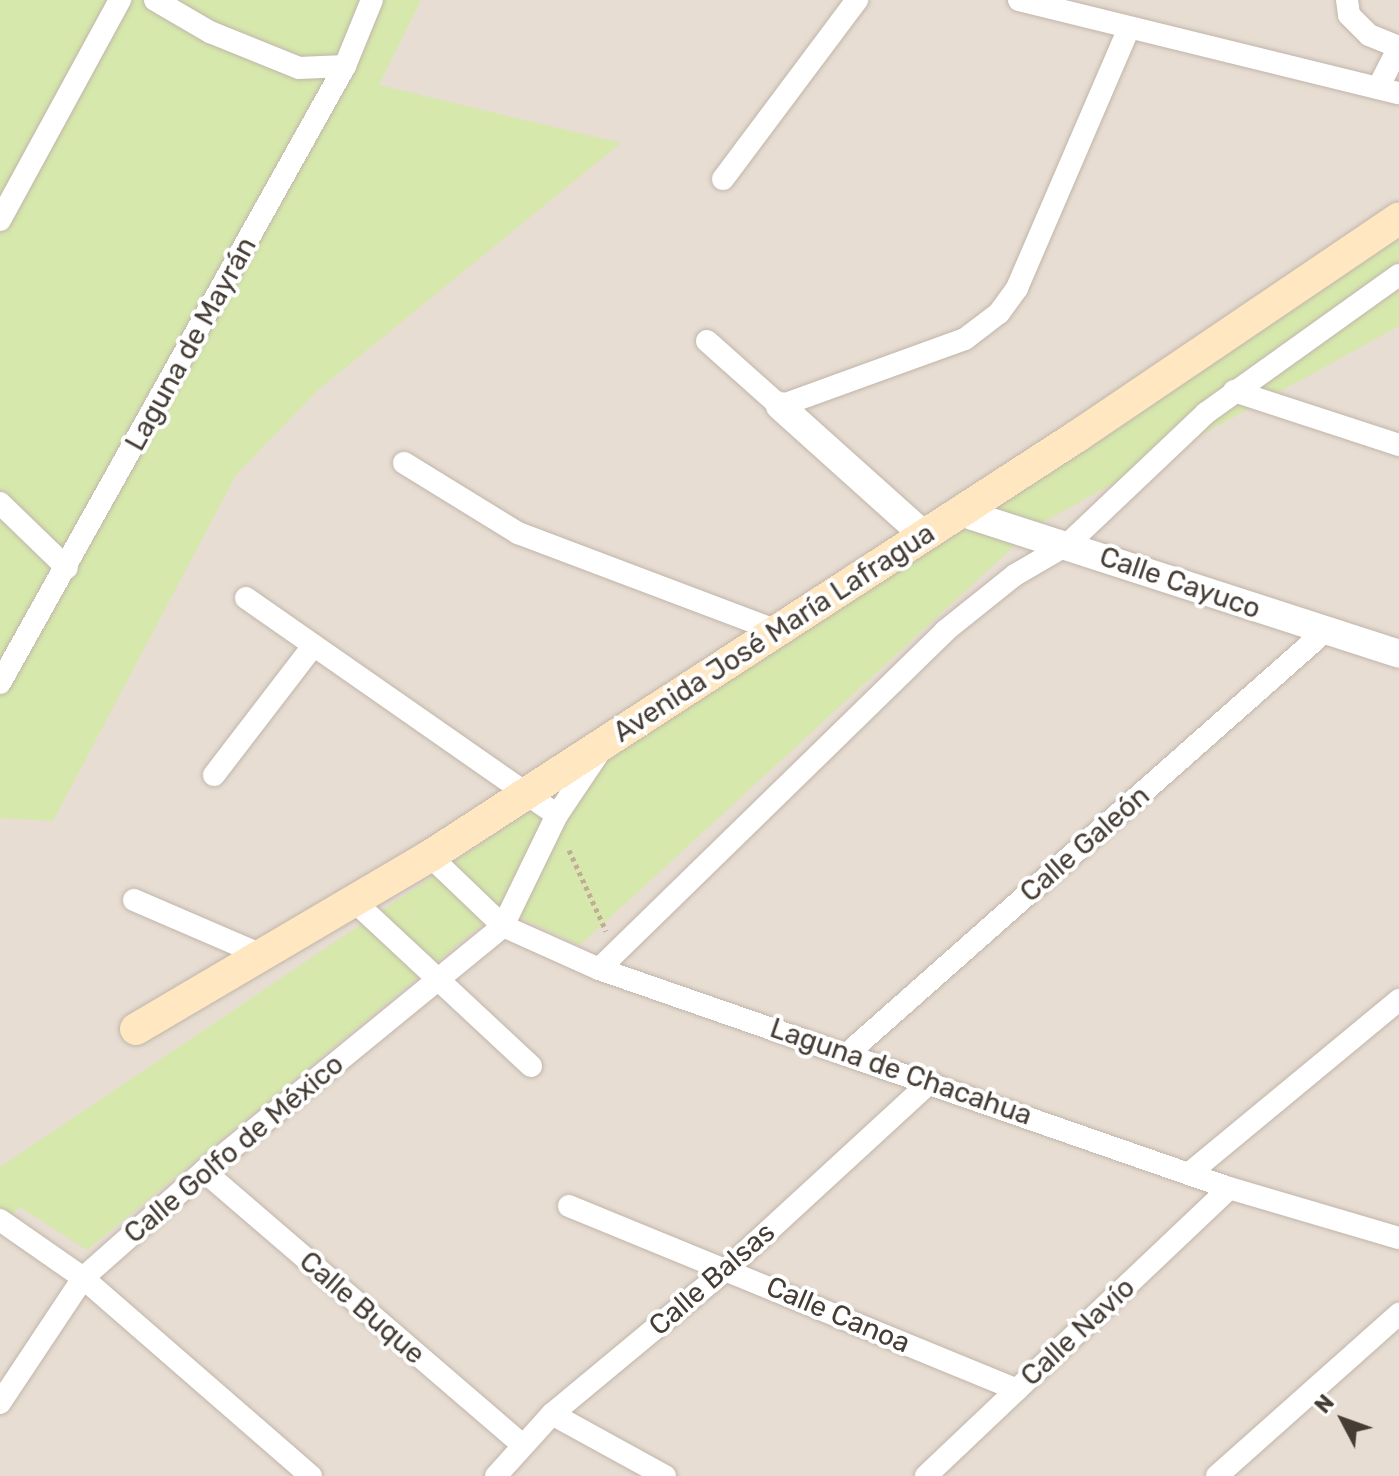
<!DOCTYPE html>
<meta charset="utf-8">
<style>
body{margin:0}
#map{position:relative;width:1399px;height:1476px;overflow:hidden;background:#f3ece4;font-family:Rubik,sans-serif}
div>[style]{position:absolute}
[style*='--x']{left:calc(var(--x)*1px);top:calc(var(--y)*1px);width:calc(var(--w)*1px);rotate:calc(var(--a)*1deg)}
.residential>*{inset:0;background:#e7ddd2;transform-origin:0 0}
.green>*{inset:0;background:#d6e8ac}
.path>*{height:5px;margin-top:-2.5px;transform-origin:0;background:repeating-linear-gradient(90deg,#c0ac98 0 4px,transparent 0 8px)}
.roads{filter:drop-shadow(0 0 2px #c1b5aa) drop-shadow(0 0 2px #c1b5aa)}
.minor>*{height:22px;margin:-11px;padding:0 11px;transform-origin:11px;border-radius:11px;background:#fff}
.tertiary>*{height:28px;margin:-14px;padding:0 14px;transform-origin:14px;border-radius:14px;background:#fff}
.secondary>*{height:32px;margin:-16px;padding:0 16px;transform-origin:16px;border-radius:16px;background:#ffe7c2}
span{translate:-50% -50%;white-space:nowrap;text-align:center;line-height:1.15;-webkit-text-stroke:8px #fff;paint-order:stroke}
.street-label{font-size:28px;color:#453c34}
.north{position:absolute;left:1303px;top:1380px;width:80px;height:80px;-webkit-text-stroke:6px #fff;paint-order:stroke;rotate:311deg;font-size:22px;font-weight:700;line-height:32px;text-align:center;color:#453c34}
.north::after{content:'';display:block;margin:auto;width:28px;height:36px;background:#453c34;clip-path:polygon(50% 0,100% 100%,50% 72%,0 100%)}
</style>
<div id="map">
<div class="residential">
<i style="left:0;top:0;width:1399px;height:1476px"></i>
</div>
<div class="green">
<i style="clip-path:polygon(0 0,421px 0,379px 85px,621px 143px,318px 390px,236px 475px,53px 821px,0 818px)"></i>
<i style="clip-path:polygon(1399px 227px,1399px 326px,1036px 526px,580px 945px,501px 909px,87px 1250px,20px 1207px,0 1227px,0 1167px)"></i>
</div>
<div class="path">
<i style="--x:569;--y:850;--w:89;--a:65.4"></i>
</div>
<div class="roads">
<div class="minor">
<i style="--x:155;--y:0;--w:64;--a:30.2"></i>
<i style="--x:210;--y:32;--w:96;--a:22"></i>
<i style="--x:299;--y:68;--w:46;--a:-2.5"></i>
<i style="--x:1019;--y:0;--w:391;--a:13.8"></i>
<i style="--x:1347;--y:0;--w:15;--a:82"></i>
<i style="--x:1349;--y:15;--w:28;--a:45"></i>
<i style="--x:1369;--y:35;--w:32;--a:22"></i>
<i style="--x:1378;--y:88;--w:46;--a:-62.9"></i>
<i style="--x:723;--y:179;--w:224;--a:-53.2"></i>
<i style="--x:0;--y:220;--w:251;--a:-61.4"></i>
<i style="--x:707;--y:341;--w:98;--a:41.7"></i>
<i style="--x:780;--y:406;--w:197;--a:-19.9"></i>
<i style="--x:965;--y:339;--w:43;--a:-37.4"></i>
<i style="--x:999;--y:313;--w:31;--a:-54"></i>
<i style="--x:1017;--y:288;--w:283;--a:-66.7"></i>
<i style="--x:1234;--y:391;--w:174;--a:18.1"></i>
<i style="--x:404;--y:463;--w:134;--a:31.6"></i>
<i style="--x:518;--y:533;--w:277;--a:20.7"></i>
<i style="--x:0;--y:503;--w:93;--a:44.1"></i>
<i style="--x:246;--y:598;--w:379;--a:34.9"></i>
<i style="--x:0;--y:683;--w:707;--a:-60.79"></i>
<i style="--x:345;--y:66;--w:71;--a:-67.8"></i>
<i style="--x:214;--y:775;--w:163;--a:-52.5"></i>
<i style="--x:430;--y:856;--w:101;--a:43.8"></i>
<i style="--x:503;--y:926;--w:105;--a:24.1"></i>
<i style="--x:599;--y:969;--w:667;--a:19.17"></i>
<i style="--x:1229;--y:1188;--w:177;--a:16.4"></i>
<i style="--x:134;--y:900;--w:139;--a:23.3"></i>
<i style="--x:354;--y:901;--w:242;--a:43"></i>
<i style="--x:599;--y:969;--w:484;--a:-44.3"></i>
<i style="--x:945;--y:631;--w:90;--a:-38.7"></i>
<i style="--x:1015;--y:575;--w:61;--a:-30.3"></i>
<i style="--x:1068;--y:544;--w:190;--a:-43.5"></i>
<i style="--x:1206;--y:413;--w:237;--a:-35.6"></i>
<i style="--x:847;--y:1054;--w:635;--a:-41.49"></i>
<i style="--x:204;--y:1171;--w:418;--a:40.7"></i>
<i style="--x:1191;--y:1172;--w:270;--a:-39.6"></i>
<i style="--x:569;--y:1206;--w:484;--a:22.3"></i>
<i style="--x:0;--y:1220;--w:101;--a:34.9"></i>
<i style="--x:83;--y:1278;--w:302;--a:41"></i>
<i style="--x:0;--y:1403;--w:150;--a:-56.4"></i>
<i style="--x:83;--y:1278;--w:162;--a:-41.5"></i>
<i style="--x:204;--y:1171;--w:387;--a:-39.3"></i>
<i style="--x:503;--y:926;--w:123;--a:-64.1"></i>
<i style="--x:557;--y:815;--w:77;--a:-56.1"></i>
<i style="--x:552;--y:1414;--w:129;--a:28.8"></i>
<i style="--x:496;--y:1476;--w:84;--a:-47.9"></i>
<i style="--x:552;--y:1414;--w:229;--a:-39.7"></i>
<i style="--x:728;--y:1268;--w:275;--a:-42.6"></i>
<i style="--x:926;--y:1476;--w:418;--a:-43.5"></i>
<i style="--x:1217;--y:1476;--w:244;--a:-41.7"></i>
</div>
<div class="tertiary">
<i style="--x:780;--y:406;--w:193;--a:41.9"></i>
<i style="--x:960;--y:512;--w:461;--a:17.9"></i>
</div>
<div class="secondary">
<i style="--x:136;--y:1029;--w:341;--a:-30.5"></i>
<i style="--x:430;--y:856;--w:770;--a:-32.97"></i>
<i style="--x:1076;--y:437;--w:390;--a:-34.1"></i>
</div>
</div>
<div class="street-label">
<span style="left:191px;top:344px;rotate:-61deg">Laguna de Mayrán</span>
<span style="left:1180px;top:583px;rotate:19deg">Calle Cayuco</span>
<span style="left:774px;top:633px;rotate:-33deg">Avenida José María Lafragua</span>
<span style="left:1085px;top:844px;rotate:-41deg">Calle Galeón</span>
<span style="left:901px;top:1072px;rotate:19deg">Laguna de Chacahua</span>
<span style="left:234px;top:1149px;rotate:-40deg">Calle Golfo de México</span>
<span style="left:712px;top:1279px;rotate:-41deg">Calle Balsas</span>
<span style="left:362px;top:1308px;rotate:41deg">Calle Buque</span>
<span style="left:838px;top:1315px;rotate:23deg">Calle Canoa</span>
<span style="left:1078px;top:1332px;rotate:-43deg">Calle Navío</span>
</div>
<div class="north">N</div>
</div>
